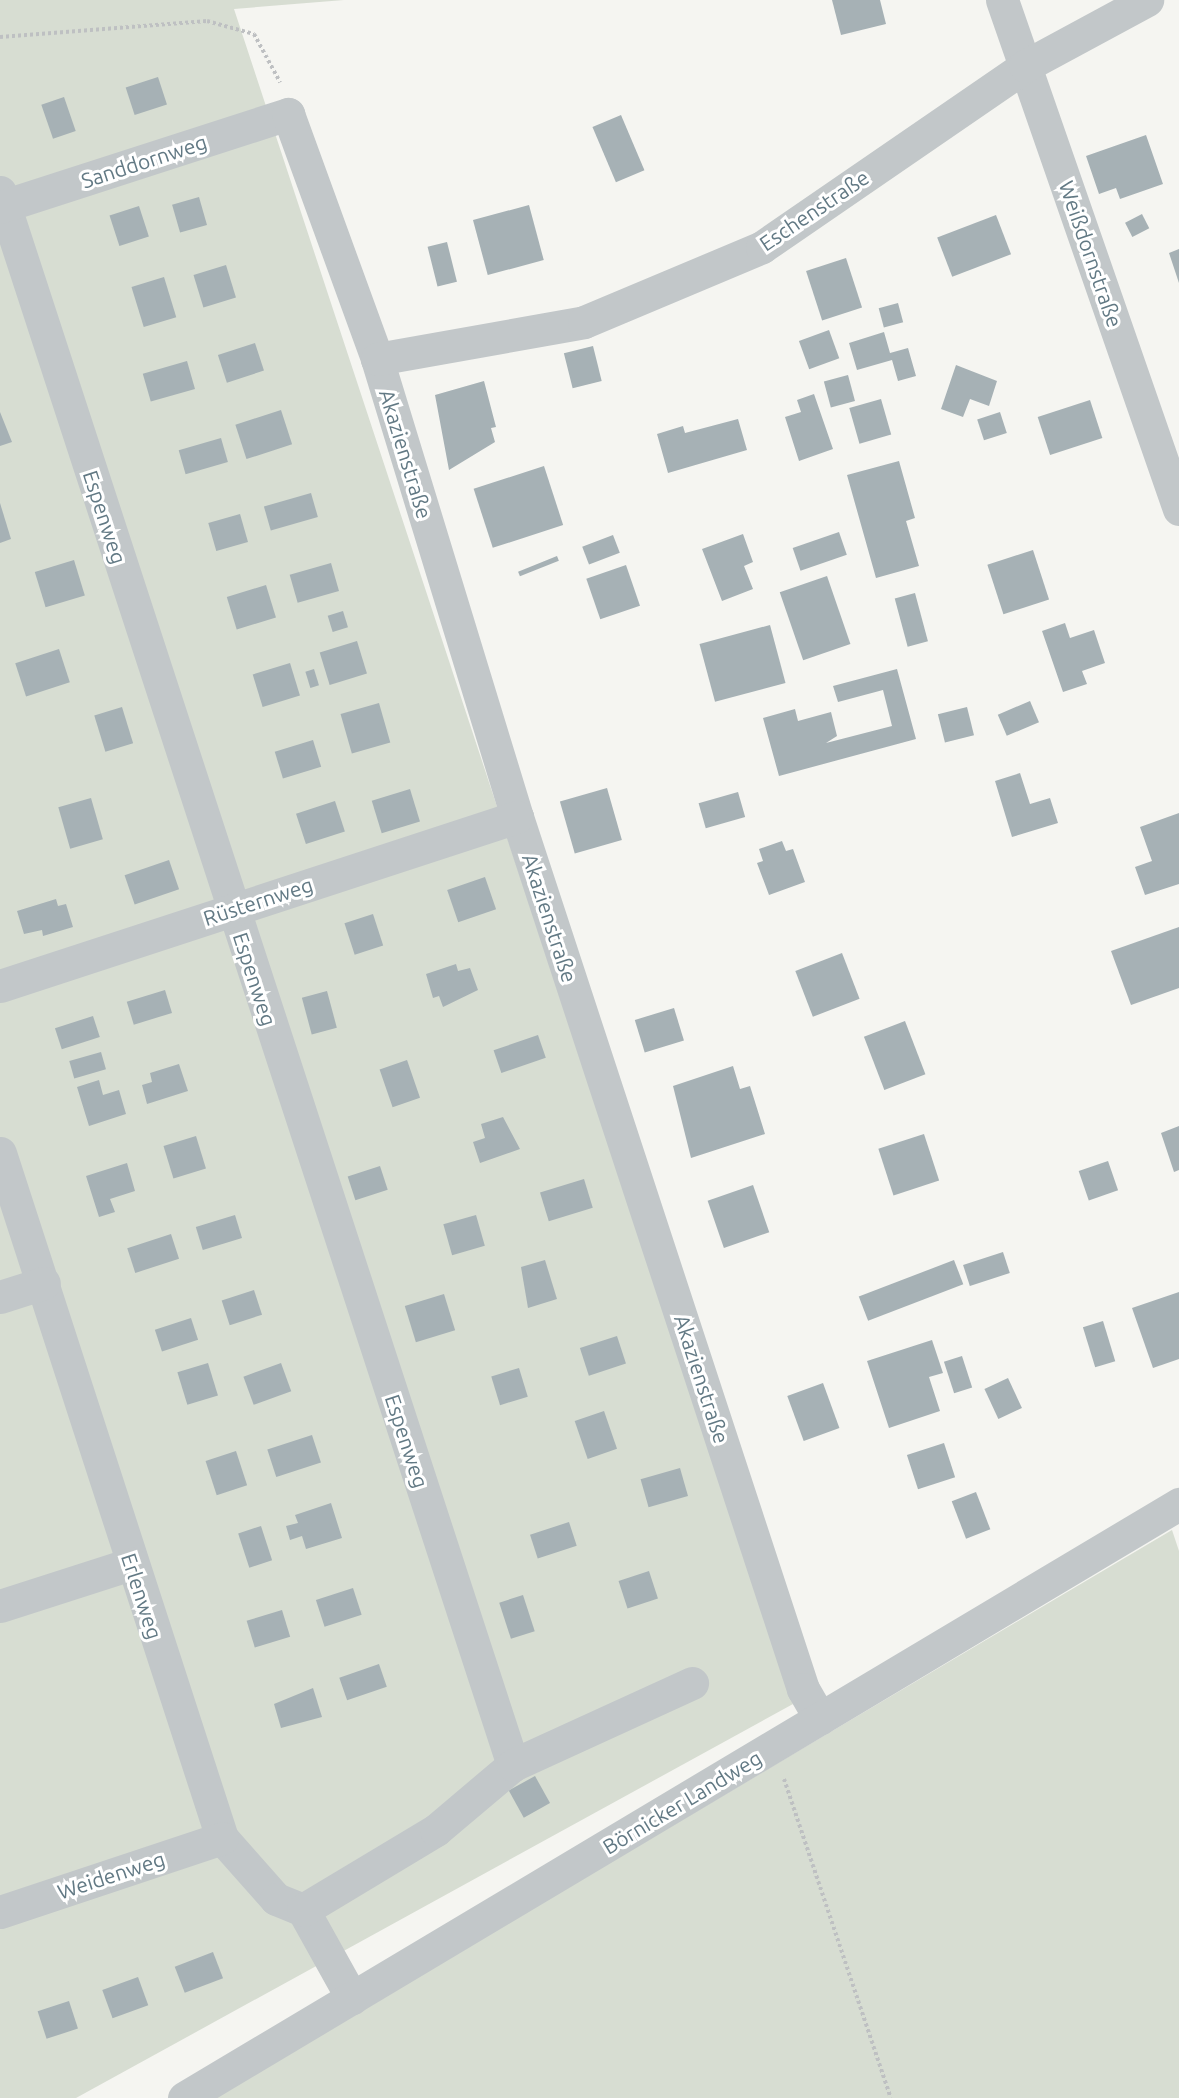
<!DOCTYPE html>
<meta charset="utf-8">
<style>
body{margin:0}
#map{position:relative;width:1179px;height:2098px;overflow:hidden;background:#f5f5f1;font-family:Ubuntu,sans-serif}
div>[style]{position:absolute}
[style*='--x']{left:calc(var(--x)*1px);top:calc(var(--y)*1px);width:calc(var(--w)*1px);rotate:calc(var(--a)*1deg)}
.green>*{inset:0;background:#d7ddd2}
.building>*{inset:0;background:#a6b1b5;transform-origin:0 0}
.path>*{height:4px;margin-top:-2px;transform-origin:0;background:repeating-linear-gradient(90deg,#bec0c2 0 3px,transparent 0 6px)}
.minor>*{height:33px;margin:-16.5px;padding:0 16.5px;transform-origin:16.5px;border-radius:16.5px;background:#c2c7c9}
span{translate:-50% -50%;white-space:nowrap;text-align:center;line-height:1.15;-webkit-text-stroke:6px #fff;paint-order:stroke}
.street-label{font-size:21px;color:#627984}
</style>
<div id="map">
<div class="green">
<i style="clip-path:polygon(0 0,344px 0,234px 9px,793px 1704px,76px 2098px,0 2098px)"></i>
<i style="clip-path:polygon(1172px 1530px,1179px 1551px,1179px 2098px,212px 2098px)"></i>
</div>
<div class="building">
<i style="clip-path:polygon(832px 0,880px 0,886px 24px,841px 35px)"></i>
<i style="left:158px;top:77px;width:29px;height:34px;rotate:72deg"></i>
<i style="left:64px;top:97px;width:36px;height:24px;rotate:71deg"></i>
<i style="left:621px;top:115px;width:60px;height:31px;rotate:67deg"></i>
<i style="clip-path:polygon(1146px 135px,1163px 184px,1120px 199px,1116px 188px,1099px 194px,1086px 156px)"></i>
<i style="left:199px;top:197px;width:29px;height:28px;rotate:74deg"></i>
<i style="left:529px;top:205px;width:57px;height:58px;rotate:75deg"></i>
<i style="left:139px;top:206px;width:32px;height:31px;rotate:72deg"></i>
<i style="left:1142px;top:214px;width:16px;height:19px;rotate:63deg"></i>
<i style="left:996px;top:215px;width:42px;height:63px;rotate:69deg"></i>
<i style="left:447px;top:242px;width:41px;height:20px;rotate:76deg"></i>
<i style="clip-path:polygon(1179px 249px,1179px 283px,1169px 253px)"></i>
<i style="left:846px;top:258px;width:52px;height:42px;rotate:72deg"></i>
<i style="left:226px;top:265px;width:34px;height:34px;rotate:73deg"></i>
<i style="left:164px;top:277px;width:42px;height:34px;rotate:73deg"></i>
<i style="left:898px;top:303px;width:20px;height:20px;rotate:75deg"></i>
<i style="left:829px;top:330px;width:30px;height:32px;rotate:70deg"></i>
<i style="clip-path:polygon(884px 332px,890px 353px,908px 348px,916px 376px,898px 381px,892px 360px,857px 370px,849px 343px)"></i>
<i style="left:255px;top:343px;width:29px;height:39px;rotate:72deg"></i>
<i style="left:593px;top:346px;width:36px;height:30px;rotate:76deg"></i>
<i style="left:187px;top:361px;width:29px;height:46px;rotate:74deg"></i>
<i style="clip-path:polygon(956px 365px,997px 381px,989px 406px,970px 399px,963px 417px,941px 409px)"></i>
<i style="left:848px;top:375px;width:27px;height:25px;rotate:75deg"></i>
<i style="clip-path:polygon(484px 381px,496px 427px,491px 428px,495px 442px,449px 470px,435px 395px)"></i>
<i style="clip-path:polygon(814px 394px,833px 449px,799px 461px,785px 417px,801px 412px,797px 400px)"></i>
<i style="left:881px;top:399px;width:37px;height:33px;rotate:74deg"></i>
<i style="left:1090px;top:400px;width:40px;height:55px;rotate:72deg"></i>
<i style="left:281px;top:410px;width:36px;height:48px;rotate:72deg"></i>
<i style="clip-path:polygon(0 412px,12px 442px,0 446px)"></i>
<i style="left:1000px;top:412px;width:22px;height:24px;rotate:72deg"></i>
<i style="clip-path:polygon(738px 419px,747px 450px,668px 473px,657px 434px,683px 426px,685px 433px)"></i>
<i style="left:221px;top:438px;width:25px;height:44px;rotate:74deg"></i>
<i style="clip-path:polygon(899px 461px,915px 518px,906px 521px,919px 566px,876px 578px,847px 475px)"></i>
<i style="left:544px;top:466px;width:62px;height:74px;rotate:72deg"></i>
<i style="left:311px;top:493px;width:25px;height:49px;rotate:74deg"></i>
<i style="clip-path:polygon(0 503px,11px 539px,0 543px)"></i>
<i style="left:240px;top:514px;width:29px;height:33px;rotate:74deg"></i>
<i style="left:839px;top:532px;width:24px;height:49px;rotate:71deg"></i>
<i style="clip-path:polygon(743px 534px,753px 562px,744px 566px,753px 589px,722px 601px,702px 549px)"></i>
<i style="left:613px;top:535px;width:19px;height:33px;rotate:69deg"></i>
<i style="left:1033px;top:550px;width:52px;height:48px;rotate:72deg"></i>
<i style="left:557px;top:556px;width:5px;height:42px;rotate:68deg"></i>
<i style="left:74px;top:560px;width:37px;height:41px;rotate:73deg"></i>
<i style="left:331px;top:563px;width:29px;height:43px;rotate:74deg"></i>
<i style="left:626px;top:565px;width:43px;height:42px;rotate:71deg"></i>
<i style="left:827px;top:576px;width:72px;height:50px;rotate:71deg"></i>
<i style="left:266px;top:585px;width:34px;height:41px;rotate:73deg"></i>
<i style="left:915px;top:593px;width:50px;height:21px;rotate:75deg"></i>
<i style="left:343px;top:611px;width:17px;height:16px;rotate:73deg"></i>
<i style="clip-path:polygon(1065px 623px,1070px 638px,1094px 630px,1105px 663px,1082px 671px,1087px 684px,1063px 692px,1042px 631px)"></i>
<i style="left:770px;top:625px;width:60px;height:73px;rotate:75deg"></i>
<i style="left:357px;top:641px;width:34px;height:39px;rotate:73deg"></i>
<i style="left:59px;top:649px;width:35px;height:46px;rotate:72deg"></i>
<i style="left:290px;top:663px;width:34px;height:39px;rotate:73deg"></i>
<i style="left:314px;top:669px;width:17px;height:9px;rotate:73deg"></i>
<i style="clip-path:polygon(897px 669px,916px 739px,779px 776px,763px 718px,795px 709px,798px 721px,831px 712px,837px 736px,826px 743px,892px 726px,883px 690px,838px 702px,833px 686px)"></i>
<i style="left:1030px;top:701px;width:23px;height:35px;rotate:67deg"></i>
<i style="left:379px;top:703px;width:41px;height:40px;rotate:74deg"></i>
<i style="left:122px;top:707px;width:38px;height:29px;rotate:73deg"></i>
<i style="left:967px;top:707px;width:29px;height:30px;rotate:76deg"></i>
<i style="left:313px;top:740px;width:28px;height:40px;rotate:73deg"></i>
<i style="clip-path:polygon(1020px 773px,1030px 804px,1050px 798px,1058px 823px,1012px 837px,995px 781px)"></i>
<i style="left:607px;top:788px;width:54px;height:49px;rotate:74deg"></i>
<i style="left:410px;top:789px;width:34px;height:40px;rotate:73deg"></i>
<i style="left:738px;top:792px;width:26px;height:41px;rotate:74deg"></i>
<i style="left:91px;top:798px;width:43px;height:34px;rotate:74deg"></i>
<i style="left:335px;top:801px;width:32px;height:41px;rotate:72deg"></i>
<i style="clip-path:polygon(1179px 813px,1179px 884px,1145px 895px,1135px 867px,1152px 861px,1140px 827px)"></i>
<i style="clip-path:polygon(782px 841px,786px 851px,793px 849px,805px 882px,769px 895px,757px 863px,763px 861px,759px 849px)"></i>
<i style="left:169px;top:860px;width:31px;height:47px;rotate:71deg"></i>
<i style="left:485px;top:877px;width:34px;height:40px;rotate:71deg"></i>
<i style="clip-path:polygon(56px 899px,58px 906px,66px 904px,73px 927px,43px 936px,42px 930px,24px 934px,17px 911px)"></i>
<i style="left:373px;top:914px;width:33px;height:30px;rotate:72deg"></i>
<i style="clip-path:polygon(1179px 927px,1179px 988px,1131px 1005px,1111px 951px)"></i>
<i style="left:842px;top:953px;width:49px;height:50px;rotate:69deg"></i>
<i style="clip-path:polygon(456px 964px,458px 971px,470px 968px,478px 990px,443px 1007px,439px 996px,433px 998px,426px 974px)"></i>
<i style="left:165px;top:990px;width:24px;height:40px;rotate:73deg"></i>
<i style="left:327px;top:991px;width:38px;height:26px;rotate:75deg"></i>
<i style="left:674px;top:1008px;width:34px;height:41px;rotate:73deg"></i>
<i style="left:93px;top:1016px;width:22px;height:40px;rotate:72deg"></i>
<i style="left:905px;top:1021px;width:57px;height:44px;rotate:69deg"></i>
<i style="left:538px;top:1035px;width:24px;height:47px;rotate:71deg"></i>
<i style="left:101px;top:1052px;width:18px;height:33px;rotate:74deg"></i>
<i style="left:407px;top:1060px;width:40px;height:29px;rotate:71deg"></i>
<i style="clip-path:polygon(179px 1064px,188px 1091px,147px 1104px,142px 1085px,152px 1082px,150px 1073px)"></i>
<i style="clip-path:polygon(733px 1066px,740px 1089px,750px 1086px,765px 1134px,691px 1158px,673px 1086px)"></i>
<i style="clip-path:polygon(99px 1080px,103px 1095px,119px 1090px,126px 1114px,89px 1126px,77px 1087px)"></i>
<i style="clip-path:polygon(503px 1117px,520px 1149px,480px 1163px,473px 1142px,485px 1138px,481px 1124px)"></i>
<i style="clip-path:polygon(1179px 1126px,1179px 1170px,1174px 1172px,1161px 1133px)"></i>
<i style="left:924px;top:1134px;width:49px;height:48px;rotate:72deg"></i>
<i style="left:196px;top:1136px;width:34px;height:34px;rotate:73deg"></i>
<i style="left:1108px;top:1161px;width:31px;height:31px;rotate:71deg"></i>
<i style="clip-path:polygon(127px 1163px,135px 1191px,110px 1199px,115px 1212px,99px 1217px,86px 1176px)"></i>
<i style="left:380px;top:1166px;width:25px;height:34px;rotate:72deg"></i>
<i style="left:584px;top:1179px;width:30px;height:46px;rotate:73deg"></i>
<i style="left:753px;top:1185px;width:50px;height:48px;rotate:71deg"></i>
<i style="left:235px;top:1215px;width:24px;height:41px;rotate:73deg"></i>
<i style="left:476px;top:1215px;width:32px;height:34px;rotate:74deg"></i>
<i style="left:171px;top:1234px;width:26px;height:46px;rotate:72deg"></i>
<i style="left:1003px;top:1252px;width:22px;height:42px;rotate:72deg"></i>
<i style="clip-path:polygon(545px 1260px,557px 1299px,528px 1308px,521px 1267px)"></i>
<i style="left:954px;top:1260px;width:26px;height:102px;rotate:69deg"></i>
<i style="left:254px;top:1290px;width:26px;height:34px;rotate:72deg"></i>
<i style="clip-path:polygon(1179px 1292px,1179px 1359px,1153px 1368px,1132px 1308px)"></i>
<i style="left:444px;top:1294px;width:38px;height:41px;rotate:73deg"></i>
<i style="left:191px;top:1318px;width:23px;height:38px;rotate:72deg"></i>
<i style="left:1103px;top:1321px;width:42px;height:21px;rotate:73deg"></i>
<i style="left:617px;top:1336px;width:29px;height:39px;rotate:72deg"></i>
<i style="clip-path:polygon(932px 1340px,943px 1373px,929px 1377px,940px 1411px,889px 1428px,867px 1361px)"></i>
<i style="left:962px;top:1356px;width:33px;height:19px;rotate:72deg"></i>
<i style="left:208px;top:1363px;width:34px;height:32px;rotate:73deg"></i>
<i style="left:281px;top:1363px;width:30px;height:40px;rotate:70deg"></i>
<i style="left:519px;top:1368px;width:30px;height:29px;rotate:73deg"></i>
<i style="left:1008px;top:1378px;width:33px;height:26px;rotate:65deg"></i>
<i style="left:823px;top:1383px;width:48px;height:38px;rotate:70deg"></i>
<i style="left:604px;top:1411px;width:40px;height:31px;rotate:71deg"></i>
<i style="left:312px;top:1435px;width:29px;height:47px;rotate:72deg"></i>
<i style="left:944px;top:1443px;width:36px;height:39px;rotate:72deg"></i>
<i style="left:236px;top:1451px;width:36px;height:32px;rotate:72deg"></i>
<i style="left:680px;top:1468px;width:29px;height:41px;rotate:74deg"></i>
<i style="left:976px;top:1492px;width:40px;height:26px;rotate:69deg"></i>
<i style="clip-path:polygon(331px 1503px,342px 1538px,306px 1549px,302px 1536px,290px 1540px,286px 1526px,298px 1523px,295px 1515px)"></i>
<i style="left:569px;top:1522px;width:25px;height:41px;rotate:72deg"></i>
<i style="left:261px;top:1526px;width:36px;height:24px;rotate:72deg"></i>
<i style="left:649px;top:1571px;width:29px;height:32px;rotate:72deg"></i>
<i style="left:353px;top:1588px;width:28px;height:39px;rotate:72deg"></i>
<i style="left:523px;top:1595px;width:38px;height:25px;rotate:72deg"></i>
<i style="left:282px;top:1610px;width:28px;height:37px;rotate:73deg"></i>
<i style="left:379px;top:1664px;width:24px;height:42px;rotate:71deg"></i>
<i style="clip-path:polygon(313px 1688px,322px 1717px,281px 1728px,274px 1704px)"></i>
<i style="left:535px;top:1776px;width:31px;height:30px;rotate:61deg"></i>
<i style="left:213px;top:1952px;width:28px;height:41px;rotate:69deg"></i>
<i style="left:138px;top:1977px;width:30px;height:38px;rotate:70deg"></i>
<i style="left:69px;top:2001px;width:29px;height:33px;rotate:72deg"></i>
</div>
<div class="path">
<i style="--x:0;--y:37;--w:208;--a:-4.4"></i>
<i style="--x:207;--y:21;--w:49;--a:15.5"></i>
<i style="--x:254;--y:34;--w:55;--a:61.6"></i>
<i style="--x:784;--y:1779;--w:336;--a:71.5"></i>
</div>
<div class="minor">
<i style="--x:1002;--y:0;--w:539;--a:70.83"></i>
<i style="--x:0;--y:192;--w:1655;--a:71.94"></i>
<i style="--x:0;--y:207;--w:303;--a:-17.9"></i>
<i style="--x:288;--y:114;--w:261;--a:70"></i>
<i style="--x:377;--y:359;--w:479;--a:73"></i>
<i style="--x:517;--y:817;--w:918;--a:71.84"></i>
<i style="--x:803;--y:1689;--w:34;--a:60"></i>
<i style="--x:377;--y:359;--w:210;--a:-10.1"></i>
<i style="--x:584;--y:322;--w:193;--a:-22.8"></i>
<i style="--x:762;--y:247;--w:319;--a:-34.5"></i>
<i style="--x:1025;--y:66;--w:139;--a:-28.4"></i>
<i style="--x:0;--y:986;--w:544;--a:-18.1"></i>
<i style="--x:0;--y:1153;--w:720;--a:72.04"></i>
<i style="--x:222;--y:1838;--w:81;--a:48.5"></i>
<i style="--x:276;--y:1899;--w:29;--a:22"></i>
<i style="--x:303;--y:1910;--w:101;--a:60.9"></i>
<i style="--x:0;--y:1297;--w:46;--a:-17.7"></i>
<i style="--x:0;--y:1606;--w:138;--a:-17.8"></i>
<i style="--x:303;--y:1910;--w:155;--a:-31"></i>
<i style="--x:436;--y:1830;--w:101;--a:-40.2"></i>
<i style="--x:513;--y:1765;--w:197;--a:-24.6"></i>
<i style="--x:0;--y:1912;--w:234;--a:-18.4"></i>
<i style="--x:184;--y:2098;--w:1159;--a:-30.84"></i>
</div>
<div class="street-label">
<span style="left:144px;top:161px;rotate:-18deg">Sanddornweg</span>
<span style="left:814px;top:210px;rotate:-34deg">Eschenstraße</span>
<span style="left:1091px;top:254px;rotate:71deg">Weißdornstraße</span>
<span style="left:406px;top:454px;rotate:73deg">Akazienstraße</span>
<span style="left:105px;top:517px;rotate:72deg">Espenweg</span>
<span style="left:258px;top:901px;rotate:-18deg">Rüsternweg</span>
<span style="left:550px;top:918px;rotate:72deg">Akazienstraße</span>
<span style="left:255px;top:979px;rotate:72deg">Espenweg</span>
<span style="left:702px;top:1379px;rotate:72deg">Akazienstraße</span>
<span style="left:407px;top:1441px;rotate:72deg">Espenweg</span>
<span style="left:142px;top:1596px;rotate:72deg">Erlenweg</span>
<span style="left:682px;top:1802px;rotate:-31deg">Börnicker Landweg</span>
<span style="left:111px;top:1875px;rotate:-18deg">Weidenweg</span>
</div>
</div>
